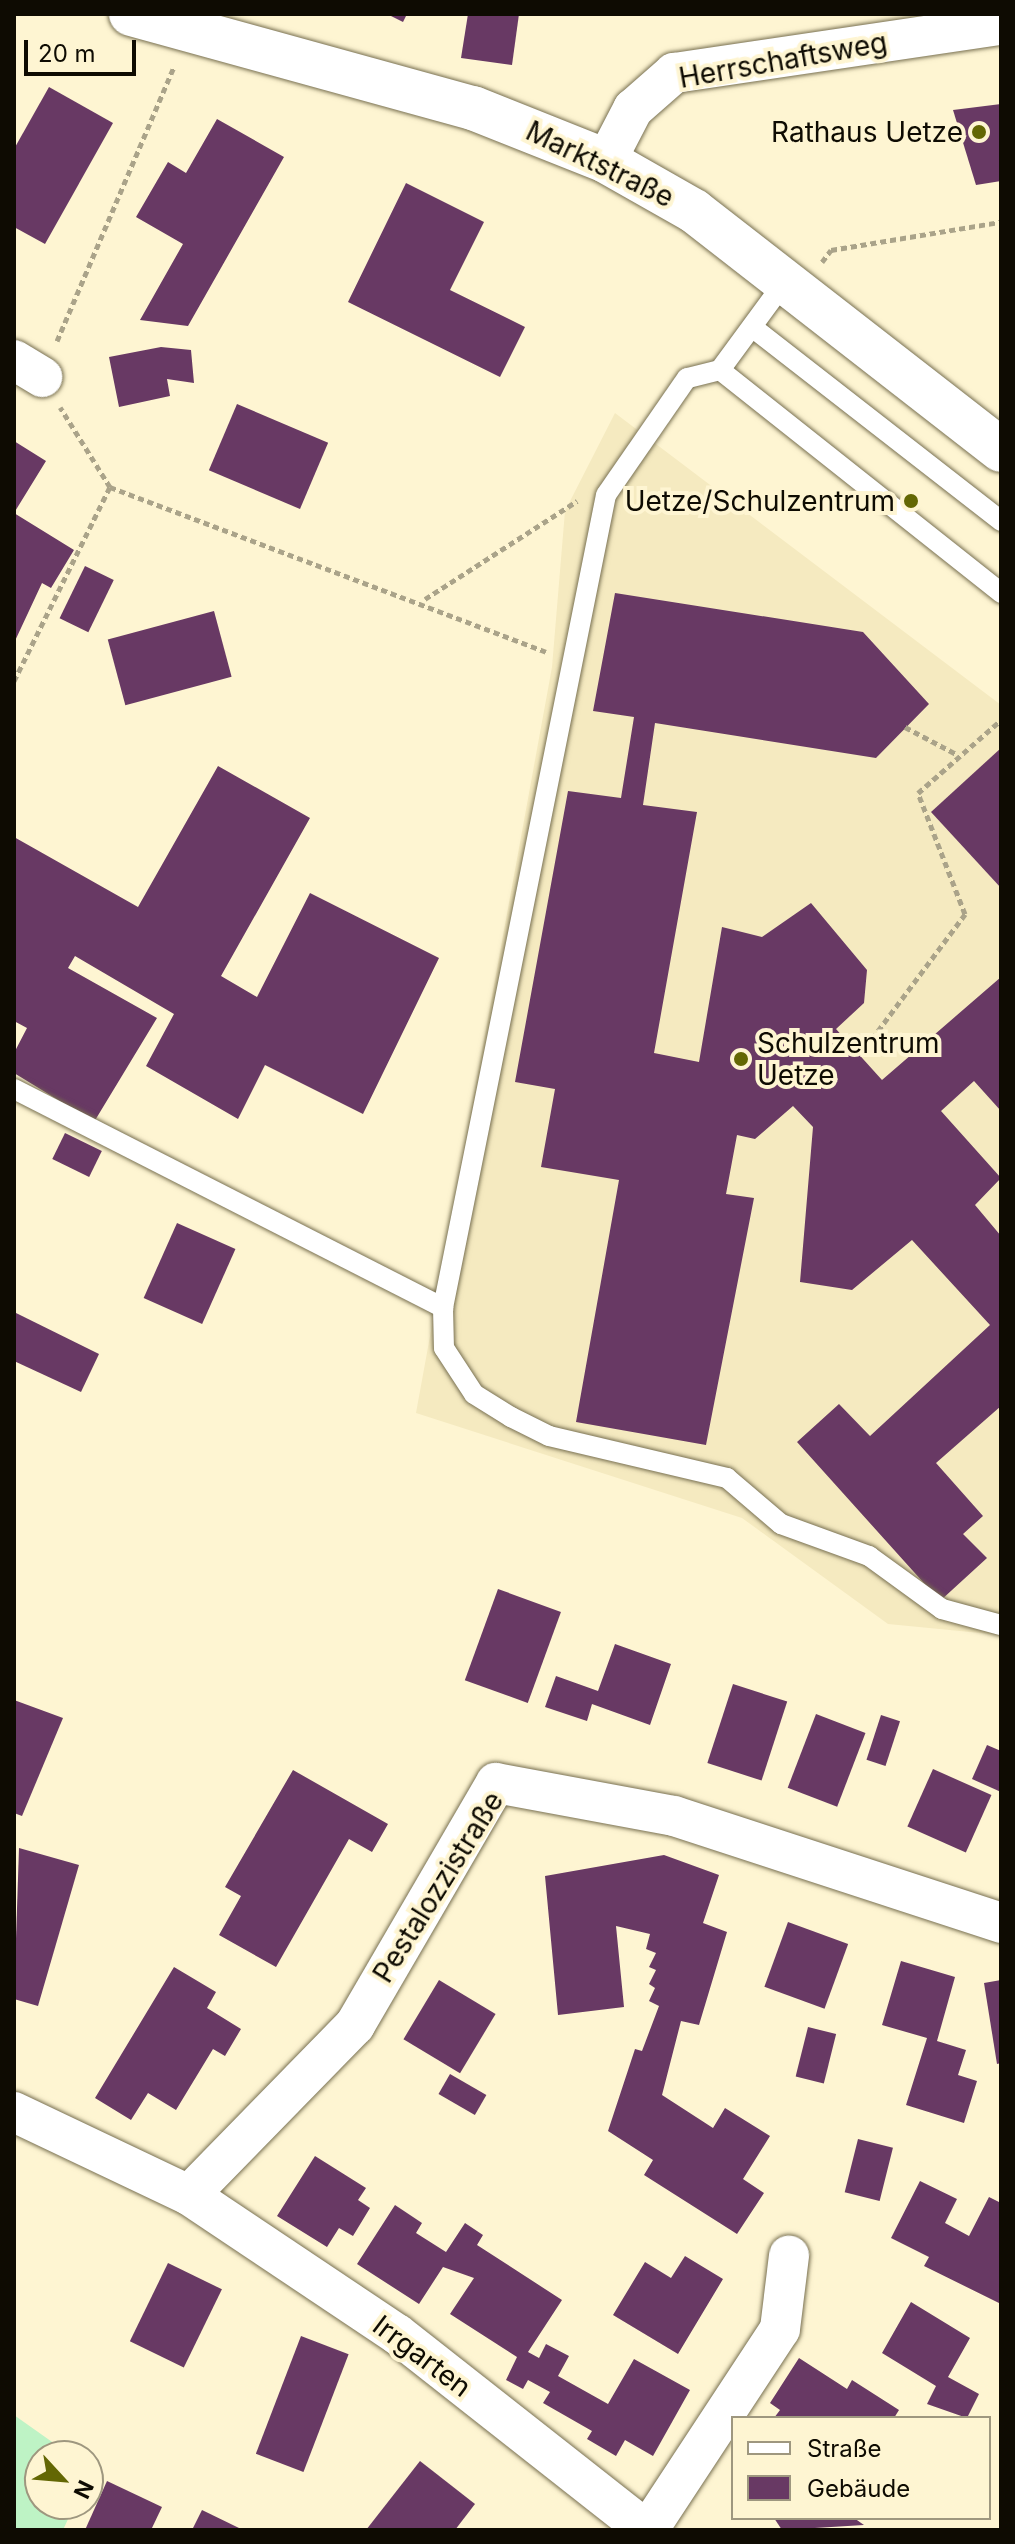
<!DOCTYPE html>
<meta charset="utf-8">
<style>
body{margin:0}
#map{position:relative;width:1015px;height:2544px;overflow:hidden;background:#fef5d2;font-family:Inter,sans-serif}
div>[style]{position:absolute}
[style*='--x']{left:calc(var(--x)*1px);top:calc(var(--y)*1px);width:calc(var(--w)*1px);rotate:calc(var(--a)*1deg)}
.built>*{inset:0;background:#f5eac0}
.green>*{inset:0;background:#bef3c5}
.building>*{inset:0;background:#683964;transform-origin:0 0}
.path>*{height:5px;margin-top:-2.5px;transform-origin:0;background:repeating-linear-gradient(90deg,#aaa389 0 6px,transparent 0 10px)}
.roads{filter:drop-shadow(0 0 2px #787051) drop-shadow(0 0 2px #787051)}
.lane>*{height:20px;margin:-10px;padding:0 10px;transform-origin:10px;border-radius:10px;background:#fff}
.street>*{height:40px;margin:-20px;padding:0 20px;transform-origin:20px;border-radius:20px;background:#fff}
.secondary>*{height:44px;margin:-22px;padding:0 22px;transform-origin:22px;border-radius:22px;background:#fff}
.dots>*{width:22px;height:22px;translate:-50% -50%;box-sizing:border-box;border:4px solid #fef5d2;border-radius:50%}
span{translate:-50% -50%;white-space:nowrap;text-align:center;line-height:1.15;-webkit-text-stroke:8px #fef5d2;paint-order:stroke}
.street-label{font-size:28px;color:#0e0b02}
.poi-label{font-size:28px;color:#0e0b02}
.right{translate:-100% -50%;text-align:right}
.left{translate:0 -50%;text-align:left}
.frame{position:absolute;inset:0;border:16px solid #0e0b02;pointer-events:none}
.legend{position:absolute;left:731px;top:2416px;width:260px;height:104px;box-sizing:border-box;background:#fef5d2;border:2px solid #9e977f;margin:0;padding:10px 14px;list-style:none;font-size:24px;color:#0e0b02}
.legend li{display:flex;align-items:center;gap:16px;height:40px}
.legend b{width:40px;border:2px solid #9e977f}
.north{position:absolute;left:24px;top:2440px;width:80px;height:80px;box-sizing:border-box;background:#fef5d2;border:2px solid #9e977f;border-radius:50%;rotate:116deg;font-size:22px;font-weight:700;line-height:32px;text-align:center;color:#0e0b02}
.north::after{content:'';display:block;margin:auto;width:28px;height:36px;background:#636704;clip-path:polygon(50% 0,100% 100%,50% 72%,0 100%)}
.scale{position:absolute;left:24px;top:40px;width:112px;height:36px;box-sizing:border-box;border:4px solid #0e0b02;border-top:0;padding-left:10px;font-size:24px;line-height:28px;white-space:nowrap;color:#0e0b02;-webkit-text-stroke:6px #fef5d2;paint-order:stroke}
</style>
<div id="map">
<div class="built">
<i style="clip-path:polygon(615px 413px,1001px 705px,1001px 1635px,888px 1624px,742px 1518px,416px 1413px,552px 667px,565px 511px)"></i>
</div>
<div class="green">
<i style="clip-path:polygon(14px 2415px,72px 2456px,40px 2456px,40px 2504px,75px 2504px,63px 2530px,14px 2530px)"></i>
</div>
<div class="building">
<i style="clip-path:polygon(387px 14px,407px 14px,403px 22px)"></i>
<i style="clip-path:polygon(468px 14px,519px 14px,512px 65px,461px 58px)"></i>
<i style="clip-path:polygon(49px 87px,113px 123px,45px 244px,14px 227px,14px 149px)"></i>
<i style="clip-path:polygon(1001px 104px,1001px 181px,976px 185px,953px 110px)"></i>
<i style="clip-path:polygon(217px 119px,284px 157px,188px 326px,140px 320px,183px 244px,136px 217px,168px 162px,186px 173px)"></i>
<i style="clip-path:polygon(406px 183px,484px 222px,450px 290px,525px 327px,500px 377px,348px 302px)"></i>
<i style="clip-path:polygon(161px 347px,191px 350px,194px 383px,167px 379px,170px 396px,119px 407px,109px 357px)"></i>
<i style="left:237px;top:404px;width:99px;height:72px;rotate:23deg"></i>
<i style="clip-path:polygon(14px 441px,46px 461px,14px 513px,74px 550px,51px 588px,42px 583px,14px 643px)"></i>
<i style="left:85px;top:566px;width:32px;height:58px;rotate:26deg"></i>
<i style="clip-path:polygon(615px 593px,863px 632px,929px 704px,876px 758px,655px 723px,643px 805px,697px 812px,654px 1053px,699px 1062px,722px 927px,762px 937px,811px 903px,867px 970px,864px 1003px,836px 1029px,882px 1080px,1001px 977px,1001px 1111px,974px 1081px,941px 1111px,1001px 1178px,975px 1205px,1001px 1236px,1001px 1406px,936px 1463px,983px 1516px,963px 1534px,987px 1558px,940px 1601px,797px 1442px,839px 1404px,870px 1436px,990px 1325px,912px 1240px,852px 1290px,800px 1282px,813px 1127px,793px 1106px,755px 1139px,737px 1135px,726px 1194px,754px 1198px,706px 1445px,576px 1422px,619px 1180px,541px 1167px,555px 1089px,515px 1082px,568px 791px,621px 798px,634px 717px,593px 711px)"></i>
<i style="left:214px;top:611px;width:68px;height:110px;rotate:75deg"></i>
<i style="clip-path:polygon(1001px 748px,1001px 888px,931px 812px)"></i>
<i style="clip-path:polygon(218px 766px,310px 818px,221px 976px,257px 997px,310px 893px,439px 958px,363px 1114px,265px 1065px,238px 1119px,146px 1066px,174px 1014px,75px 956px,68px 968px,157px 1018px,94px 1122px,14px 1073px,14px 1053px,27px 1028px,14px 1021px,14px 837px,138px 907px)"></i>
<i style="left:65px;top:1133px;width:41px;height:29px;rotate:26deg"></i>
<i style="left:177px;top:1223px;width:64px;height:82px;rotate:24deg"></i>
<i style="clip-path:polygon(14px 1312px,99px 1354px,81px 1392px,14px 1361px)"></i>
<i style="left:498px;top:1589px;width:67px;height:97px;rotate:20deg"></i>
<i style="clip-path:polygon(615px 1644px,671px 1664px,650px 1725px,592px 1704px,587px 1721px,545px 1707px,556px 1676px,598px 1691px)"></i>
<i style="left:733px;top:1684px;width:57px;height:83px;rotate:18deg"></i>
<i style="clip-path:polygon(14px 1700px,63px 1718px,22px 1816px,14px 1813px)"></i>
<i style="left:816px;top:1714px;width:53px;height:79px;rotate:21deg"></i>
<i style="left:881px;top:1715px;width:20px;height:47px;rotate:18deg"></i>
<i style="clip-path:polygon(987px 1745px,1001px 1751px,1001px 1792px,972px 1779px)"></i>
<i style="left:933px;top:1769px;width:64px;height:63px;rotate:24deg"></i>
<i style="clip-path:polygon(293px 1770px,388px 1824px,372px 1852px,349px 1839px,276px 1967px,219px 1935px,241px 1896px,225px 1887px)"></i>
<i style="clip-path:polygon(19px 1848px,79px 1865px,38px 2006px,14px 1999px)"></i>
<i style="clip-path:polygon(664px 1855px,719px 1875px,703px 1923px,727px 1932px,699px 2025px,681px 2021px,662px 2095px,713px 2128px,725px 2108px,770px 2136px,743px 2179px,764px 2193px,737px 2234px,644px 2175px,653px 2160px,608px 2131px,635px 2049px,642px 2051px,659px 2006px,649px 2001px,655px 1988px,649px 1984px,656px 1970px,649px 1967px,656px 1953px,646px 1949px,650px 1934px,616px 1926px,624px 2007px,558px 2015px,545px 1876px)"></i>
<i style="left:788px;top:1922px;width:64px;height:69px;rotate:20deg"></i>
<i style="clip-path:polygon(901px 1961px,955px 1977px,937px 2041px,966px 2050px,958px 2075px,977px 2081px,964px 2123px,906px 2105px,927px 2038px,882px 2025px)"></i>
<i style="clip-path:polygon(174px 1967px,216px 1992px,207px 2008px,241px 2029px,225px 2056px,213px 2049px,176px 2110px,148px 2093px,131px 2120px,95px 2098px)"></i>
<i style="left:439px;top:1980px;width:66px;height:69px;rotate:31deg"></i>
<i style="clip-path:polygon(1001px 1980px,1001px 2063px,997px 2064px,984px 1983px)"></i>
<i style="left:808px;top:2027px;width:29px;height:51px;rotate:14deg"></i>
<i style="left:450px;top:2074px;width:42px;height:23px;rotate:30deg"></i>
<i style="left:858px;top:2139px;width:36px;height:55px;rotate:14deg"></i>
<i style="clip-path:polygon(315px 2156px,366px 2188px,358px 2200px,370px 2208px,353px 2236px,339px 2228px,327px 2247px,277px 2216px)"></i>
<i style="clip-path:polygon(920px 2181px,957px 2199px,945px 2223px,969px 2236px,989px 2197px,1001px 2203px,1001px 2304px,924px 2266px,929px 2257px,891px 2238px)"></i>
<i style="clip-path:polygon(395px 2205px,422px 2223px,416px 2233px,446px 2252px,465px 2223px,483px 2235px,477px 2245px,562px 2300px,528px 2352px,539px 2358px,546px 2344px,569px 2356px,558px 2376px,608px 2404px,634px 2359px,690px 2390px,653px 2456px,625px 2440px,616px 2456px,587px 2439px,592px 2431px,543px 2403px,550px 2392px,528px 2380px,523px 2389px,506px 2380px,517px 2357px,450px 2314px,474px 2278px,443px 2267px,419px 2304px,357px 2264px)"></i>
<i style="clip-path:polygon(685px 2256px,723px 2279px,678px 2354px,613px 2315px,645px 2262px,671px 2278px)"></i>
<i style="left:168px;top:2263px;width:60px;height:87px;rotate:26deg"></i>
<i style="clip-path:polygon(911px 2302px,970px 2338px,948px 2377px,979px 2394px,967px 2418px,927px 2404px,936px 2386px,882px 2353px)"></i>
<i style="left:301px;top:2336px;width:51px;height:126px;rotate:21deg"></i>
<i style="clip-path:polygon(799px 2358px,847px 2389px,852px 2380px,899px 2410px,894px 2418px,774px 2418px,780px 2410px,770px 2403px)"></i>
<i style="clip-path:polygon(420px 2461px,475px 2504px,455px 2530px,366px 2530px)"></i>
<i style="clip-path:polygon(107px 2481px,162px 2507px,151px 2530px,85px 2530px)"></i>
<i style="clip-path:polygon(202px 2510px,239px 2528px,238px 2530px,192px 2530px)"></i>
<i style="clip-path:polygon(774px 2518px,854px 2518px,864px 2525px,782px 2530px)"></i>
</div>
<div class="path">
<i style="--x:822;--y:262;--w:15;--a:-53"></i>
<i style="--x:831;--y:250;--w:172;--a:-9.4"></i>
<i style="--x:57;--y:341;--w:298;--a:-66.9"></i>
<i style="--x:110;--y:487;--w:466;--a:20.7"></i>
<i style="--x:425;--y:599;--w:181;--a:-32.8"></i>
<i style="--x:14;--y:681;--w:216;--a:-63.7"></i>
<i style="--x:110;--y:487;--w:94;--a:-122"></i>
<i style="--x:905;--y:727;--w:60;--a:27.8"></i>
<i style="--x:860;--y:1055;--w:176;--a:-53.3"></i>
<i style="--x:965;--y:914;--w:130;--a:-111.2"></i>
<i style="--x:918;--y:793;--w:111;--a:-41.3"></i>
</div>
<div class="roads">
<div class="lane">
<i style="--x:786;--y:280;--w:112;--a:126.3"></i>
<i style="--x:720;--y:370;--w:34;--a:166"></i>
<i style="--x:687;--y:378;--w:142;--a:124.7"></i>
<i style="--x:606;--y:495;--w:829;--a:101.34"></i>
<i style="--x:443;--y:1308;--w:40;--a:88.6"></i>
<i style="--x:444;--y:1348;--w:55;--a:56.9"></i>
<i style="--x:474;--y:1394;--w:44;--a:31.9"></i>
<i style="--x:511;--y:1417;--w:42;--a:26.6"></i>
<i style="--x:549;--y:1436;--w:183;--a:13.3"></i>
<i style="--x:727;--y:1478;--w:71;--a:40.4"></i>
<i style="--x:781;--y:1524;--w:94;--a:20"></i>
<i style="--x:869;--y:1556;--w:90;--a:36"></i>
<i style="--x:942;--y:1609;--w:61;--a:15.2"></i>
<i style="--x:752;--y:327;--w:316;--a:37.9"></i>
<i style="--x:720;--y:370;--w:359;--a:38.4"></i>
<i style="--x:14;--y:1089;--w:482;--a:27"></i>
</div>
<div class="street">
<i style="--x:606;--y:161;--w:59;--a:-62.6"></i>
<i style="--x:633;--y:109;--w:55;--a:-41.3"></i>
<i style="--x:674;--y:73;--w:331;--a:-8.4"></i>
<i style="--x:14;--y:360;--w:33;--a:31"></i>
<i style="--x:14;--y:2112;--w:194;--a:25.4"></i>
<i style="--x:189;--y:2195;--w:238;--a:-45.7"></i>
<i style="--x:355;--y:2025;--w:280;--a:-59.8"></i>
<i style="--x:496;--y:1783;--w:181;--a:10.5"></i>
<i style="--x:674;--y:1816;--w:344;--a:18.1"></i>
<i style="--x:189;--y:2195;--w:250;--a:33.8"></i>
<i style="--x:397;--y:2334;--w:317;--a:38.2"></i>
<i style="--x:648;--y:2530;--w:240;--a:-56.7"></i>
<i style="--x:780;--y:2329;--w:74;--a:-83"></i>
</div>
<div class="secondary">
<i style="--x:131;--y:14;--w:355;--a:15.4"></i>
<i style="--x:473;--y:108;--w:143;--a:21.7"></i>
<i style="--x:606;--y:161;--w:101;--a:29.6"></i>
<i style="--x:694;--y:211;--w:389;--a:37.9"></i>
</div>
</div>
<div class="dots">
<i style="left:979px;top:132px;background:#636704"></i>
<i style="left:911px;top:501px;background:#636704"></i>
<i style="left:741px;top:1059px;background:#636704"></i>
</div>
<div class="street-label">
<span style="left:783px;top:60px;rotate:-10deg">Herrschaftsweg</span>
<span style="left:600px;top:164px;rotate:26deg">Marktstraße</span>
<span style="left:438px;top:1887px;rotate:-58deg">Pestalozzistraße</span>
<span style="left:422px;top:2356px;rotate:37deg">Irrgarten</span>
</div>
<div class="poi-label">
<span class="right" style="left:963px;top:132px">Rathaus Uetze</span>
<span class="right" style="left:895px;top:501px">Uetze/Schulzentrum</span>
<span class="left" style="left:757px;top:1059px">Schulzentrum<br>Uetze</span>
</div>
<div class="frame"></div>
<ul class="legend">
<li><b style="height:10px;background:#fff"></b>Straße</li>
<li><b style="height:22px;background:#683964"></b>Gebäude</li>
</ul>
<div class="north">N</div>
<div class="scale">20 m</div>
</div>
